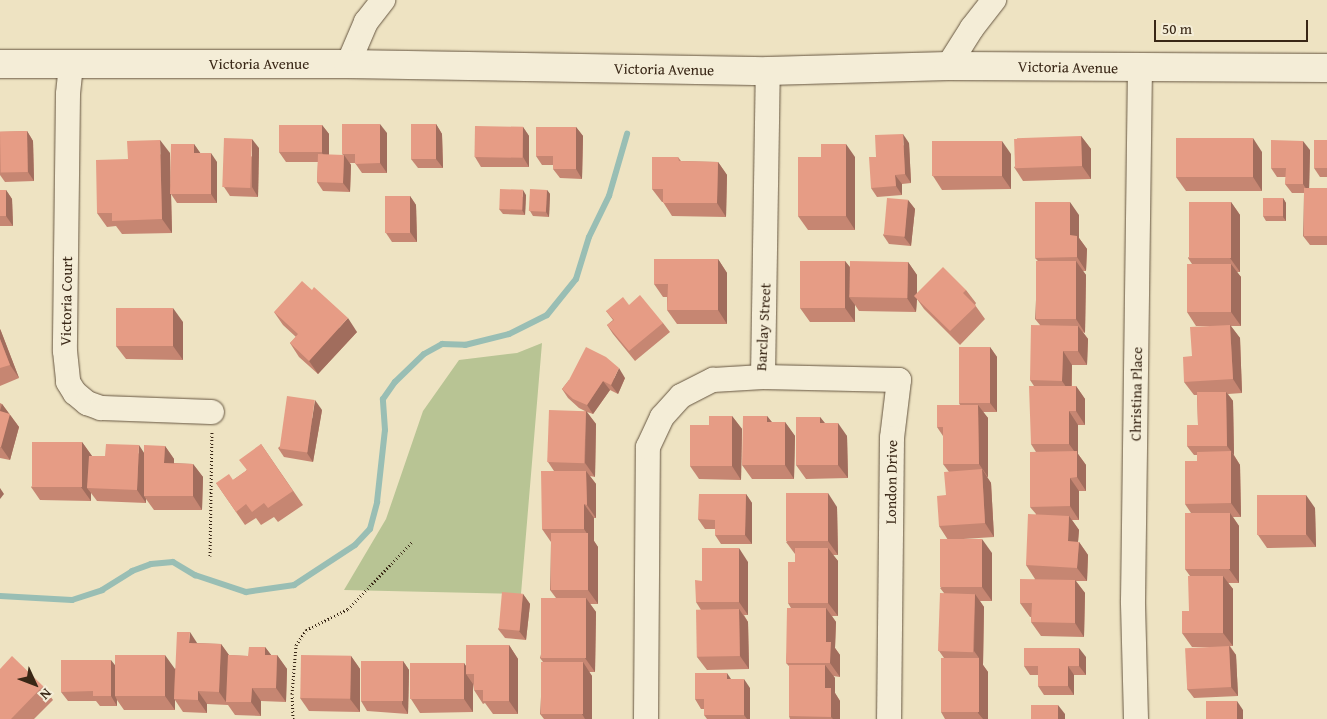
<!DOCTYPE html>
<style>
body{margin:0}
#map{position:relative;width:1327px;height:719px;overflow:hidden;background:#eee3c2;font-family:"Gentium Book Plus",serif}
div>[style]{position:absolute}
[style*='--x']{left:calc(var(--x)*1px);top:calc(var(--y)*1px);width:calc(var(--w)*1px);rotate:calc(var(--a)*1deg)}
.green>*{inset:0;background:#b8c494}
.stream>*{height:6px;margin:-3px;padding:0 3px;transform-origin:3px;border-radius:3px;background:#99beb4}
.path>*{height:3px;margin-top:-1.5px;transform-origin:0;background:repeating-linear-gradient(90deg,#392716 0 1px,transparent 0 3.5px)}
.roads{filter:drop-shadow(0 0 1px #665641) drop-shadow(0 0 1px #665641)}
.street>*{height:24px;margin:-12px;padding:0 12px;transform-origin:12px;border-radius:12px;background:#f4edd7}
.secondary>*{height:28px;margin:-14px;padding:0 14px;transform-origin:14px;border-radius:14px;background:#f4edd7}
.wall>*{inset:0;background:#c68672}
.shaded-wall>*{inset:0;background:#a16d5d}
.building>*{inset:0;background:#e69c85;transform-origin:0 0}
span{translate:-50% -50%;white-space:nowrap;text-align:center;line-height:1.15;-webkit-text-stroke:4px #f4edd7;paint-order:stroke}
.street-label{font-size:15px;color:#392716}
.north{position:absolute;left:10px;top:659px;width:50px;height:50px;-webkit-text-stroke:4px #f4edd7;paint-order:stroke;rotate:133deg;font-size:14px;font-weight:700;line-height:20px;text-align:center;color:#392716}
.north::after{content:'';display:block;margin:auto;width:18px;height:22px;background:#392716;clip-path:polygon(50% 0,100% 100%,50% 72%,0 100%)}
.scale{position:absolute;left:1154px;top:20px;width:154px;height:22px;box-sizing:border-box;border:2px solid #392716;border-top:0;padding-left:6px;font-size:15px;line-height:18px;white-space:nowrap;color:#392716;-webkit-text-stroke:4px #f4edd7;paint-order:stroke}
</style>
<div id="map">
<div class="green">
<i style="clip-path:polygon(542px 343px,521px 594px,344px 590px,386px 519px,423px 411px,459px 360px,517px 353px)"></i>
</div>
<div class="stream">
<i style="--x:0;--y:596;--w:72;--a:3.2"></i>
<i style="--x:72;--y:600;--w:32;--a:-18"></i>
<i style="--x:102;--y:590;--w:36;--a:-32"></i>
<i style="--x:132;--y:571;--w:20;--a:-20"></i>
<i style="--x:151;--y:564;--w:22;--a:-5"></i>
<i style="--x:173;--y:562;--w:26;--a:31"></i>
<i style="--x:195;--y:575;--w:54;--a:18.4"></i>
<i style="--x:246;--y:592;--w:49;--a:-8.3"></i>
<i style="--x:294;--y:585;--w:73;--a:-33.3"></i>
<i style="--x:355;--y:545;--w:22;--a:-47"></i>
<i style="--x:370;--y:529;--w:28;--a:-75"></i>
<i style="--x:377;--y:502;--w:72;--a:-83.7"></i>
<i style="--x:385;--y:430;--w:31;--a:-94"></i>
<i style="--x:383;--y:399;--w:21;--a:-55"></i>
<i style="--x:395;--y:382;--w:40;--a:-44"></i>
<i style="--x:424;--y:354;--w:21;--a:-29"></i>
<i style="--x:442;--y:344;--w:23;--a:2"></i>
<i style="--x:465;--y:345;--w:45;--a:-14"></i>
<i style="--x:509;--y:334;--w:42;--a:-26.6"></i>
<i style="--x:547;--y:315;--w:46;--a:-51.1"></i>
<i style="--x:576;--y:279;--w:44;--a:-72.8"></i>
<i style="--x:589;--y:237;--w:46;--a:-64"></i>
<i style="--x:609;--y:196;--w:65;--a:-73.8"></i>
</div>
<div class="path">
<i style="--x:210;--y:556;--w:124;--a:-89.1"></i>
<i style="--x:293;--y:719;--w:25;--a:-92"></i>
<i style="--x:292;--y:694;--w:49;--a:-85.3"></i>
<i style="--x:296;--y:645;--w:18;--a:-56"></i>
<i style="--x:306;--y:630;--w:47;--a:-26.6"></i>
<i style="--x:348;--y:609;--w:94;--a:-46.3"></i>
</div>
<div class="roads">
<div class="street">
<i style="--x:348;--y:64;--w:46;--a:-66.8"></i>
<i style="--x:366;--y:22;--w:28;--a:-52"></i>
<i style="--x:71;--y:65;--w:29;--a:96"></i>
<i style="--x:68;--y:94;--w:257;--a:90.7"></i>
<i style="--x:65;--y:351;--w:31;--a:84"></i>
<i style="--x:68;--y:382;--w:13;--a:58"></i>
<i style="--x:75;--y:393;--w:16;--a:40"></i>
<i style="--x:87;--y:403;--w:15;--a:20"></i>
<i style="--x:101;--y:408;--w:111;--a:2.1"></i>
<i style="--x:948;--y:66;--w:45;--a:-57.7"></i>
<i style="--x:972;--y:28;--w:36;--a:-52"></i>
<i style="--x:763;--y:377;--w:306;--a:-89.1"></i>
<i style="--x:646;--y:719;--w:272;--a:-89.6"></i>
<i style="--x:648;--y:447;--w:33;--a:-65"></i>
<i style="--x:662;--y:417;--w:28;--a:-48"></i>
<i style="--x:681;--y:396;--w:36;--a:-27"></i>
<i style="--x:713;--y:380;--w:50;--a:-3.4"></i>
<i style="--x:763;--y:377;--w:136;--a:1.3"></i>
<i style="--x:899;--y:380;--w:58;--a:96.9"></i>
<i style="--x:892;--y:438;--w:281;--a:90.6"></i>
<i style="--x:1136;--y:719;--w:118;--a:-91.5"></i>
<i style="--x:1133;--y:601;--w:532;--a:-89.25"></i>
</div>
<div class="secondary">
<i style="--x:0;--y:64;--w:348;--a:0"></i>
<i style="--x:348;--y:64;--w:420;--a:1"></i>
<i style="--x:768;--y:71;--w:180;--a:-1.6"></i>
<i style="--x:948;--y:66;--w:379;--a:0.3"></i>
</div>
</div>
<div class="wall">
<i style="clip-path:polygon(436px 124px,442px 134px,443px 168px,418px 168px,411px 159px)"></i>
<i style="clip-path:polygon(322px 125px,329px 134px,329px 155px,343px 155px,342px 154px,387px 133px,387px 173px,362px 173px,355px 163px,350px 163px,351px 165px,350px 192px,323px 191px,317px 182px,318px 162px,286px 162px,279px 152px)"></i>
<i style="clip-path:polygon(523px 127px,529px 136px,529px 167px,481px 167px,475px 157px)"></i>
<i style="clip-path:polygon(576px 127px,583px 136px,582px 179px,560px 178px,553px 169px,553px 165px,542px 165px,536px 156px)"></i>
<i style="clip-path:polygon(27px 131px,33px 141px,34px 181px,5px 182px,0 175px,0 132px)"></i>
<i style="clip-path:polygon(1081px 136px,1091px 149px,1091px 179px,1023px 181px,1014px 167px)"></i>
<i style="clip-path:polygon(1327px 140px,1327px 177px,1320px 177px,1314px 168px)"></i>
<i style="clip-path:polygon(909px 143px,911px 183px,902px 184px,902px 195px,877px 197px,871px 188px,876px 157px)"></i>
<i style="clip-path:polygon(194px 144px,200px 153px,217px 162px,217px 203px,177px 203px,171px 194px,172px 233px,122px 234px,116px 226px,107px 227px,97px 213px,128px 159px,170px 153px,170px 185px)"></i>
<i style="clip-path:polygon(259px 148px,258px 197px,230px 196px,224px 187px)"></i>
<i style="clip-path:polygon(1310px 150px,1309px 188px,1327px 189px,1327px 245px,1310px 245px,1303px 236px,1304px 193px,1292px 193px,1285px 184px,1286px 177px,1277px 177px,1271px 168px)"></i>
<i style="clip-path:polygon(1262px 152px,1262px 191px,1186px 191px,1176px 177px)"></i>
<i style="clip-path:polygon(1011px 154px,1011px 189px,942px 190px,933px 176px)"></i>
<i style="clip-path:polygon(678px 157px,681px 161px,718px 162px,727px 175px,726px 217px,672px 216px,663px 202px,662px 202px,652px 189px)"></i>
<i style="clip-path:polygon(855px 157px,855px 230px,808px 230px,798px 216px)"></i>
<i style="clip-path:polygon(0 190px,6px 190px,12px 199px,13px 226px,0 226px)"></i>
<i style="clip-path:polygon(547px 190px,550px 194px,549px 217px,533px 216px,530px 211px)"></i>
<i style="clip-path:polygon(526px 195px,525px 215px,503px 214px,499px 209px)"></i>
<i style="clip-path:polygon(410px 196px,416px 205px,417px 242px,392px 242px,386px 233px)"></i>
<i style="clip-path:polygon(1283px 198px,1286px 203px,1286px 221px,1266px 221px,1263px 216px)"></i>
<i style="clip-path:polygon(908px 200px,915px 209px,911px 246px,889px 244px,883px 235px)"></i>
<i style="clip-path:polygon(1231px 202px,1240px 215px,1240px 272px,1237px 272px,1241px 277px,1241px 326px,1231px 326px,1240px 338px,1242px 393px,1228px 394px,1233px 401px,1234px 455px,1240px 465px,1241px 517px,1233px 517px,1239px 526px,1239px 583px,1228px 583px,1233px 589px,1233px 646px,1230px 646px,1236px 655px,1238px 696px,1194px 698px,1187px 689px,1220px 647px,1192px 647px,1182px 633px,1189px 611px,1190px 576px,1185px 569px,1191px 513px,1185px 504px,1197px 461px,1197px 455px,1194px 455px,1187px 446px,1198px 425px,1197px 395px,1194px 395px,1184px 382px,1192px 356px,1213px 326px,1196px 326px,1187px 312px,1192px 264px,1188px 258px)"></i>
<i style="clip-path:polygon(1079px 215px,1079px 238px,1087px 249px,1086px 271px,1083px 271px,1086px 275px,1085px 333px,1083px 332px,1088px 339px,1087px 365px,1072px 365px,1072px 386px,1076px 386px,1085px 399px,1085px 425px,1078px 425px,1078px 454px,1086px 465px,1086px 491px,1079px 491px,1079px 520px,1072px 520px,1079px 530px,1078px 542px,1079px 542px,1088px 555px,1087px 581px,1076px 581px,1085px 593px,1084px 637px,1041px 636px,1031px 622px,1031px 617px,1030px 617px,1020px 603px,1035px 579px,1026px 565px,1036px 514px,1030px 507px,1036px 452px,1031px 444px,1034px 386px,1030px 380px,1040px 325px,1035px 319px,1038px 261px,1035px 258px)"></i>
<i style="clip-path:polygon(718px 259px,727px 273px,727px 324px,677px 324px,667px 310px,667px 297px,663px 297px,654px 284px)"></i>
<i style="clip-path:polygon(845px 261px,850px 267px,908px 262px,917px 275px,917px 293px,966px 290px,976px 303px,975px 305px,985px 319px,960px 345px,924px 309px,917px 299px,916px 312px,859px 311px,855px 305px,855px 322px,810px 322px,800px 308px)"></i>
<i style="clip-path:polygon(629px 305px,663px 323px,670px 332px,635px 361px,613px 334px,607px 325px,613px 320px,606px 311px)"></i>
<i style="clip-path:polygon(274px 312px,357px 332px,318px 374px,299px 357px,290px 343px,296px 337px,283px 325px)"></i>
<i style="clip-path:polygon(183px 322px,183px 360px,126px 359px,116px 346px)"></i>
<i style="clip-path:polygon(0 329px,19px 378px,0 386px)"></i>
<i style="clip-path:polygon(990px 347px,997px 357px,997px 412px,983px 412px,988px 418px,988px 477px,987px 477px,991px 483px,994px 537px,948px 540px,939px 526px,946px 495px,949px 472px,943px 464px,943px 436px,937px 427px,960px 405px,959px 403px)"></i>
<i style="clip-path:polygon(625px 378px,618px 394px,610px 390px,593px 414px,587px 412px,596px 424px,595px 477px,590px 476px,596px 484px,596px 518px,594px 518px,594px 541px,598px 547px,598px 604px,590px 604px,596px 612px,595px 672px,589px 672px,592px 676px,592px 719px,544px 719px,540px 714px,543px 662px,540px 658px,556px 598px,550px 590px,551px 542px,542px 529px,554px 471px,548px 462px,585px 411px,579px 408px,568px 398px,562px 389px,569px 380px)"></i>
<i style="clip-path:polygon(0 403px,2px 404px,19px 427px,10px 460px,0 458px)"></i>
<i style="clip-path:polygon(322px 410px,313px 462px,284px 457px,278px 448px)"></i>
<i style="clip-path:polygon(732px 416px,742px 429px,741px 480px,699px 479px,690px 466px,709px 425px)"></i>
<i style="clip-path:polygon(767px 416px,772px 422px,785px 422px,795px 436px,794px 479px,752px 479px,742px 465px)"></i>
<i style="clip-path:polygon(820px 417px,825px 423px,847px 436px,848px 478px,806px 479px,796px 465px)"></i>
<i style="clip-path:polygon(82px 442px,92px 456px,105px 456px,144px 453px,165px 446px,174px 459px,174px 463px,193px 464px,203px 477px,202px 510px,154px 510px,146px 499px,146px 503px,97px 501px,91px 493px,91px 501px,40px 500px,31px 487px)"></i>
<i style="clip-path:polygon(261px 444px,303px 505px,278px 522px,274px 517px,261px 525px,256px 518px,245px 525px,216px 483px,233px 480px,246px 471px)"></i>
<i style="clip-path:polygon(746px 494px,752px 503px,752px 544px,721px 544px,715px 535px,715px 529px,705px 529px,698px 519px)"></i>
<i style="clip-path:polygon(837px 507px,838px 555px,833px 555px,838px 561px,838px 616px,832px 616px,836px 622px,835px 648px,840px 655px,840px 677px,833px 676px,835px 678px,835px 693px,840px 701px,840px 719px,790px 719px,789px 716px,789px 666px,786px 663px,791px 608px,788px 603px,795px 562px,795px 554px,786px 542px)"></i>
<i style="clip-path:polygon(1315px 508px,1316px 547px,1267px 548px,1258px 535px)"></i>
<i style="clip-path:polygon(992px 553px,992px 601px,980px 601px,984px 607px,983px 665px,988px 672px,988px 719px,945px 719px,941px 712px,944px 658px,939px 651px,944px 593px,940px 588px)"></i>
<i style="clip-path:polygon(748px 562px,748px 615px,744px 615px,748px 622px,749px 669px,707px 670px,697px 657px,701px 610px,696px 602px,702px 581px)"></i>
<i style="clip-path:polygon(523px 594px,530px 604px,526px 640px,505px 638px,498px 629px)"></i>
<i style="clip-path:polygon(197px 643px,221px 644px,229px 655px,248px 656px,265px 647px,271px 655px,277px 655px,287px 669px,286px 702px,261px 701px,261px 716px,235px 715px,228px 705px,207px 704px,207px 713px,183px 712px,175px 700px,175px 710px,124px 710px,117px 700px,117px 706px,100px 706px,96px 701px,68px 701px,61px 692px,115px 665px,175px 669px)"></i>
<i style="clip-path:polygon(509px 645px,518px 659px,518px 714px,493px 714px,485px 703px,483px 704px,474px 690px,473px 684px,473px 712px,420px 713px,411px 699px,464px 663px,466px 666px)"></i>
<i style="clip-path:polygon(351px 656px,360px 669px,360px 712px,309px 711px,300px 698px)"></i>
<i style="clip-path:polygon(1086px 657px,1086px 675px,1074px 675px,1074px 695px,1044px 695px,1038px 686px,1038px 675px,1030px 675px,1024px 666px)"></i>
<i style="clip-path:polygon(403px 661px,409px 670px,408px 714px,367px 711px,361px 701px)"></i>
<i style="clip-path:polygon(43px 686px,53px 700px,34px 719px,0 719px)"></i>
<i style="clip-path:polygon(750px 688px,750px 719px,707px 719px,704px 715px,704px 709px,701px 709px,695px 699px)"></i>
</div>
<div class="shaded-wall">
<i style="clip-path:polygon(380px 124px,387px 133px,387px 173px,380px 163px)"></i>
<i style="clip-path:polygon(436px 124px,442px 134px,443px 168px,436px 159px)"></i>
<i style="clip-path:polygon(322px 125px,329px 134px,329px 162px,322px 153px)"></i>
<i style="clip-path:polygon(523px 127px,529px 136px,529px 167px,523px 157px)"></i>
<i style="clip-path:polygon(576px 127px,583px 136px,582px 179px,576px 169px)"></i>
<i style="clip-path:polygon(27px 131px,33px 141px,34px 181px,28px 172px)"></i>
<i style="clip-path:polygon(903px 134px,909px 143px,911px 183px,905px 174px)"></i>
<i style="clip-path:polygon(1081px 136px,1091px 149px,1091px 179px,1082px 166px)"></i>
<i style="clip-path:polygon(1253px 138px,1262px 152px,1262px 191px,1253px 177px)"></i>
<i style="clip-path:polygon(252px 139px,259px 148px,258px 197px,252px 187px)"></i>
<i style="clip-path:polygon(160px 140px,170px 153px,172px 233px,162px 219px)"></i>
<i style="clip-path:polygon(1002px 141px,1011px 154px,1011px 189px,1002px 176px)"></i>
<i style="clip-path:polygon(1303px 141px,1310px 150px,1309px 193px,1303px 184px)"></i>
<i style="clip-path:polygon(194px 144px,201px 154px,194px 153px)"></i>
<i style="clip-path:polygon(846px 144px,855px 157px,855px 230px,846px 216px)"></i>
<i style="clip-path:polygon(211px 153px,217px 162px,217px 203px,211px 194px)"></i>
<i style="clip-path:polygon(344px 155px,351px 165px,350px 192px,343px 183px)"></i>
<i style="clip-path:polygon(718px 162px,727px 175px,726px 217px,717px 203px)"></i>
<i style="clip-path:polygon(895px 175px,902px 184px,902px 195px,896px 186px)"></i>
<i style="clip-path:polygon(6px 190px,12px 199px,13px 226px,6px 216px)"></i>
<i style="clip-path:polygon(523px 190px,526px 195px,525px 215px,522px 210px)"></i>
<i style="clip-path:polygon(547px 190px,550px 194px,549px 217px,546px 212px)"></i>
<i style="clip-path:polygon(410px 196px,416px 205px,417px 242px,410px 232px)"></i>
<i style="clip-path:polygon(1283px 198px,1286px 203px,1286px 221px,1283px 217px)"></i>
<i style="clip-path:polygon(908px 200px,915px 209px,911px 246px,904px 237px)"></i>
<i style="clip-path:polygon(1070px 202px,1079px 215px,1079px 238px,1087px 249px,1086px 271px,1077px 257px,1070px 235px)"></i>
<i style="clip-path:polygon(1231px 202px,1240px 215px,1240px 272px,1230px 258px)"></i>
<i style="clip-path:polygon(718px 259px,727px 273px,727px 324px,718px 310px)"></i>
<i style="clip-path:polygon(845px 261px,855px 274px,849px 297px,855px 305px,855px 322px,845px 308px)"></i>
<i style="clip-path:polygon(1076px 261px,1086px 275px,1085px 333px,1076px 319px)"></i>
<i style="clip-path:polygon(908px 262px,917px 275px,917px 298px,914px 296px,917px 299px,916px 312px,907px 298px)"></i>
<i style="clip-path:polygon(1231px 264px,1241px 277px,1241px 326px,1231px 312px)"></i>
<i style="clip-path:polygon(173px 308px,183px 322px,183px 360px,173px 346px)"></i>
<i style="clip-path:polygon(348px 318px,357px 332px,318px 374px,309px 361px)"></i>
<i style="clip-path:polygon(1230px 325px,1240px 338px,1242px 393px,1233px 379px)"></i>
<i style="clip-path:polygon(1078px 326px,1088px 339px,1087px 365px,1078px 351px)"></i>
<i style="clip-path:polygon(0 329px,1px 331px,19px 378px,10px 365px,0 339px)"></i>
<i style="clip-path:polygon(990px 347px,997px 357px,997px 412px,990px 403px)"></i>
<i style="clip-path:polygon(1063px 351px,1072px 365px,1071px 394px,1062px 381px)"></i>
<i style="clip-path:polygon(619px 368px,625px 378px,618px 394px,611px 385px)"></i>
<i style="clip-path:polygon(603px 381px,610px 390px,593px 414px,587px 405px)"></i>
<i style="clip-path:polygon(1076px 386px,1085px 399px,1085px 425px,1076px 411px)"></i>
<i style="clip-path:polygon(1226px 392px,1233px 401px,1234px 455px,1227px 446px)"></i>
<i style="clip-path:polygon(315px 400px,322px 410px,313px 462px,307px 453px)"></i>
<i style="clip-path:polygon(2px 404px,19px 427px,10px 460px,1px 447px,0 411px)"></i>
<i style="clip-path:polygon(978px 405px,988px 418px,988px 477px,979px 464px)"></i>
<i style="clip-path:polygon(586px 411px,596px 424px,595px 477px,585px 463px)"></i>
<i style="clip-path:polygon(1069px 411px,1078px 425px,1078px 454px,1086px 465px,1086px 491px,1077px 477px,1077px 455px,1069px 444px)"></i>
<i style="clip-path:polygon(732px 416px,742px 429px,741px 480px,732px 466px)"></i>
<i style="clip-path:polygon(767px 416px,777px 429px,767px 422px)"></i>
<i style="clip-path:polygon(820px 417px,830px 430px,820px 423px)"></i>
<i style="clip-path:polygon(785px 422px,795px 436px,794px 479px,785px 465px)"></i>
<i style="clip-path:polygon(838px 423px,847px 436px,848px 478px,838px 465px)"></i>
<i style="clip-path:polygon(82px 442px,92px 456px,87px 488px,91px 493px,91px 501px,81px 487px)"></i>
<i style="clip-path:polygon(139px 445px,148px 459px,144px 496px,146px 499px,146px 503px,137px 490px)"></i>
<i style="clip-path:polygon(165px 446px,174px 459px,174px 477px,164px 463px)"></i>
<i style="clip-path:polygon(1231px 451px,1240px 465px,1241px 517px,1231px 503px)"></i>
<i style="clip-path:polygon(193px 464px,203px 477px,202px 510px,193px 496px)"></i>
<i style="clip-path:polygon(982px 469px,991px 483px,994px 537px,985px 523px)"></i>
<i style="clip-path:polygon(586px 471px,596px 484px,596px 518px,587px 505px)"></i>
<i style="clip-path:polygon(1070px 478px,1079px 491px,1079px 520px,1070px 506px)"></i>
<i style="clip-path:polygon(0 488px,4px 494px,0 499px)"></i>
<i style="clip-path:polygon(828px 493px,837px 507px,838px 555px,828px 541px)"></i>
<i style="clip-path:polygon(746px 494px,752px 503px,752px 544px,745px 535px)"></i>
<i style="clip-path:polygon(1306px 495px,1315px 508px,1316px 547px,1306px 534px)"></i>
<i style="clip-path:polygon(584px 504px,594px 518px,594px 541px,598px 547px,598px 604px,588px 590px,588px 535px,584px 529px)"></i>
<i style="clip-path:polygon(1230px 513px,1239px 526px,1239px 583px,1229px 569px)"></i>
<i style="clip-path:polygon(1069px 516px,1079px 530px,1077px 554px,1068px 541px)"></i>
<i style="clip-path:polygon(982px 539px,992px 553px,992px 601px,982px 587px)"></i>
<i style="clip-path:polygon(1079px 542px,1088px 555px,1087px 581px,1077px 568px)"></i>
<i style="clip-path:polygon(739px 548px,748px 562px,748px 615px,739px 602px)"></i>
<i style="clip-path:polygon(828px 548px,838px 561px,838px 616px,828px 603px)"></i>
<i style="clip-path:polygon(1223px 576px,1233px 589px,1233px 646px,1223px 633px)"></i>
<i style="clip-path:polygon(1075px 580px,1085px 593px,1084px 637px,1075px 623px)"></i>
<i style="clip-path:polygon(523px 594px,530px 604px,526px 640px,519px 631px)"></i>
<i style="clip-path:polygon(975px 594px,984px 607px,983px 665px,988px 672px,988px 719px,983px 719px,978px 713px,979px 658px,974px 651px)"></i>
<i style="clip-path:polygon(586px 598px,596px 612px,595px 672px,585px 658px)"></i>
<i style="clip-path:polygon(826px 608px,836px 622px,835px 648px,840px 655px,840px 677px,830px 663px,826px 642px)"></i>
<i style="clip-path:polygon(739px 609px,748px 622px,749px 669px,740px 656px)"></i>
<i style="clip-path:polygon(190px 632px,199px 646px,189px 643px)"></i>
<i style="clip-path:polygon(221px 644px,231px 658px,226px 702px,219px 692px)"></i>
<i style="clip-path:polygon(509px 645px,518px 659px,518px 714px,509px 701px)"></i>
<i style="clip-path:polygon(1229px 646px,1236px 655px,1238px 696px,1231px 687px)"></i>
<i style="clip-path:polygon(265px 647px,275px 660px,265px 655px)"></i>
<i style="clip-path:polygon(1079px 648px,1086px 657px,1086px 675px,1079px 666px)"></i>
<i style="clip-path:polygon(165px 655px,175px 669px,174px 699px,175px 700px,175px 710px,165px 696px)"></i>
<i style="clip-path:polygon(277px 655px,287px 669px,286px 702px,276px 688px)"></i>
<i style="clip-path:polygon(351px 656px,360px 669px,360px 712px,350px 699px)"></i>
<i style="clip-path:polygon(111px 660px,118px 669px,115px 696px,117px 700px,117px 706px,111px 696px)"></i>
<i style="clip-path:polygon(403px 661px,409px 670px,408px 714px,402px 704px)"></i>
<i style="clip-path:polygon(583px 662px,592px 676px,592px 719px,585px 719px,582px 714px)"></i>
<i style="clip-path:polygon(464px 663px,471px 674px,466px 674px,473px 684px,473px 712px,464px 699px)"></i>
<i style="clip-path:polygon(825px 665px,835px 678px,835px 693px,840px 701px,840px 719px,833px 719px,831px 717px,825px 688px)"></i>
<i style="clip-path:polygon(1068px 666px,1074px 675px,1074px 695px,1068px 686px)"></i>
<i style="clip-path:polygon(727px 673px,733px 682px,727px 679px)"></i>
<i style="clip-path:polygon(744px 679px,750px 688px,750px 719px,747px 719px,744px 715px)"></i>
<i style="clip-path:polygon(252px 688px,261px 701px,261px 716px,251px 702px)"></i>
<i style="clip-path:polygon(198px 691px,207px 704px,207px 713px,198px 700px)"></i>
<i style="clip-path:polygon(1237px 701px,1243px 710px,1243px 719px,1237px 719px)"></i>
<i style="clip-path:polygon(1058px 705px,1065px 714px,1065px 719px,1058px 719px)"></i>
</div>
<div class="building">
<i style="clip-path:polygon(342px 124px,380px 124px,380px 163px,355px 164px,355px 154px,342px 154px)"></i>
<i style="left:436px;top:124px;width:35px;height:25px;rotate:90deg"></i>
<i style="left:279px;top:125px;width:43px;height:27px"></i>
<i style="left:475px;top:126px;width:48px;height:31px;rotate:1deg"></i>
<i style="clip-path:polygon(536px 127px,576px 127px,576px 169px,553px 169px,553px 156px,536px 156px)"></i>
<i style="left:27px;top:131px;width:41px;height:27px;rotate:89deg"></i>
<i style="clip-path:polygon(903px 134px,905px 174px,895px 175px,896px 186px,871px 188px,869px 157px,876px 157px,875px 135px)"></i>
<i style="left:1081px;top:136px;width:30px;height:67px;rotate:88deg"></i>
<i style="left:224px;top:138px;width:28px;height:49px;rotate:2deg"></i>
<i style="left:1176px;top:138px;width:77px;height:39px"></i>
<i style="clip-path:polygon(160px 140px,162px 219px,112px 221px,112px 213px,97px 213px,96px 160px,128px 159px,127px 141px)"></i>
<i style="clip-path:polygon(1271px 140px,1303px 141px,1303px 184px,1285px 184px,1286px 168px,1271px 168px)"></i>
<i style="left:1314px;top:140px;width:13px;height:28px"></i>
<i style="left:932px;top:141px;width:70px;height:35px"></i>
<i style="clip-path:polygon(171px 144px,194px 144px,194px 153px,211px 153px,211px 194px,170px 194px)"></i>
<i style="clip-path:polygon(821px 144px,846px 144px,846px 216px,798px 216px,798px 157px,821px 157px)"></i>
<i style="left:318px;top:154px;width:26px;height:28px;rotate:2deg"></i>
<i style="clip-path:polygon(652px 157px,678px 157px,679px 161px,718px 162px,717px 203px,663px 203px,663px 189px,652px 189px)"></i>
<i style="left:1304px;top:188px;width:23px;height:48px"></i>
<i style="left:500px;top:189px;width:23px;height:20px;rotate:2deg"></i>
<i style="left:530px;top:189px;width:17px;height:22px;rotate:3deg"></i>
<i style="left:0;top:190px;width:6px;height:26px"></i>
<i style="left:385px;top:196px;width:25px;height:37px"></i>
<i style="left:887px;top:198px;width:21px;height:37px;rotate:5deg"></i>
<i style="left:1263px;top:198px;width:20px;height:18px"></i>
<i style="clip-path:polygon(1035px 202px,1070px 202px,1070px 235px,1077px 236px,1077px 257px,1035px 258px)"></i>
<i style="left:1189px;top:202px;width:42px;height:56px"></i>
<i style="clip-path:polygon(654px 259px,718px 259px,718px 310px,667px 310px,668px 284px,654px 284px)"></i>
<i style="left:800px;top:261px;width:45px;height:47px"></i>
<i style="left:850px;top:261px;width:58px;height:36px;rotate:1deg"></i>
<i style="left:1036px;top:261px;width:40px;height:58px"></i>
<i style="left:1187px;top:264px;width:44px;height:48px"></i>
<i style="clip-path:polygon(943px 267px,966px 290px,963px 293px,976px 306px,950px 331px,914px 296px)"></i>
<i style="clip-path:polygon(302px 281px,312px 290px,314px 287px,348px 318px,309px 361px,290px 343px,298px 334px,274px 312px)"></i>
<i style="clip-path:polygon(640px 295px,663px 323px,629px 351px,607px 325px,614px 320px,606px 311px,623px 297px,629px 305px)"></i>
<i style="left:116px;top:308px;width:57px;height:38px"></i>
<i style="clip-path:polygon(1031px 325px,1078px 326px,1078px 351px,1063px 351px,1062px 381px,1030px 380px)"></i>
<i style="clip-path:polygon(1230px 325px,1233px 379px,1184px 382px,1183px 357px,1192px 356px,1190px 327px)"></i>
<i style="clip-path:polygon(0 339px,10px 365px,0 368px)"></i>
<i style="clip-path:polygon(586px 347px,606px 357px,619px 368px,611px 385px,603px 381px,587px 405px,573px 399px,562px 389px,569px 380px)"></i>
<i style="left:990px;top:347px;width:56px;height:31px;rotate:90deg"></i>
<i style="clip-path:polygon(1029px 386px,1076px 386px,1076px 411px,1069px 411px,1069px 444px,1031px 444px)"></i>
<i style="clip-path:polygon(1197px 392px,1226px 392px,1227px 446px,1187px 446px,1187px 425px,1198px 425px)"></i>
<i style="left:287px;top:396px;width:28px;height:53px;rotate:8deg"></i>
<i style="clip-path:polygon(937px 405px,978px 405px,979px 464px,943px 464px,943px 427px,937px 427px)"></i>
<i style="left:549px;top:410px;width:37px;height:52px;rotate:2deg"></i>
<i style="clip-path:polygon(0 411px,10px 414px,1px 447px,0 447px)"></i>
<i style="clip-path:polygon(709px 416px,732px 416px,732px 466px,690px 466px,690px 425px,709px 425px)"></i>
<i style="clip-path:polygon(743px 416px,767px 416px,767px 422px,785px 422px,785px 465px,742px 465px)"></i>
<i style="clip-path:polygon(796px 417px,820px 417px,820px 423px,838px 423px,838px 465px,796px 465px)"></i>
<i style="left:32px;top:442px;width:50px;height:45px"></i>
<i style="clip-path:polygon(106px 444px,139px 445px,137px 490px,87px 488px,89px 456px,105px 456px)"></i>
<i style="clip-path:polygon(261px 444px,293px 491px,268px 508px,264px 503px,252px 512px,246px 504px,236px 512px,216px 483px,229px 474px,233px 480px,247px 470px,239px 460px)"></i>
<i style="clip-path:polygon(144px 445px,165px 446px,164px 463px,193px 464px,193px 496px,144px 496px)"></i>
<i style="clip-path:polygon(1077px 451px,1077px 477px,1070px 478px,1070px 506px,1030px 507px,1030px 452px)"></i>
<i style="clip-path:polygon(1231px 451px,1231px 503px,1185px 504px,1185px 461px,1197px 461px,1197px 452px)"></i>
<i style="clip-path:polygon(982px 469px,985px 523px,939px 526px,937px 496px,946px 495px,944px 472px)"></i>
<i style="clip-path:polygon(541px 471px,586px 471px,587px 505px,584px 504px,584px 529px,542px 529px)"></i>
<i style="left:828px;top:493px;width:48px;height:42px;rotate:90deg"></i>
<i style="clip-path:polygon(699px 494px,746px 494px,745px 535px,715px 535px,715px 520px,698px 519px)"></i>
<i style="left:1257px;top:495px;width:49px;height:40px"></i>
<i style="left:1185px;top:513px;width:45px;height:56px"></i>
<i style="clip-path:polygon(1028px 514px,1069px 516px,1068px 541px,1079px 542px,1077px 568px,1026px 565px)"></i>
<i style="left:588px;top:533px;width:57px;height:37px;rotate:90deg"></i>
<i style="left:982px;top:539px;width:48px;height:42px;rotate:90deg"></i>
<i style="clip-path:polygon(702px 548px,739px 548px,739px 602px,696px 602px,695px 580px,702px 581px)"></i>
<i style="clip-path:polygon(795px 548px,828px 548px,828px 603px,788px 603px,788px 562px,795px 562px)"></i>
<i style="clip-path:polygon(1188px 576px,1223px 576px,1223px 633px,1182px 633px,1182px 611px,1189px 611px)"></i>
<i style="clip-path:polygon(1020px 579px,1075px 580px,1075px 623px,1031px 622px,1032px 603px,1020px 603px)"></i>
<i style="left:502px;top:592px;width:21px;height:37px;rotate:5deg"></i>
<i style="left:940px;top:593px;width:35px;height:58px;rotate:2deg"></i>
<i style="left:541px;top:598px;width:45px;height:60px"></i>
<i style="clip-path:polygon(787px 608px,826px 608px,826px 642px,831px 642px,830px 663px,786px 663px)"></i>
<i style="left:739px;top:609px;width:47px;height:43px;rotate:89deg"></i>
<i style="clip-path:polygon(177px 632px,190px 632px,189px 643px,221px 644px,219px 692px,198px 691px,198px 700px,174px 699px)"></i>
<i style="clip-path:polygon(466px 645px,509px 645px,509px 701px,483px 701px,483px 690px,474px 690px,474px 674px,466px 674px)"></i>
<i style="left:1229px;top:646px;width:41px;height:44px;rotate:87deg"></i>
<i style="clip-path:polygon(249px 647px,265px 647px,265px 655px,277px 655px,276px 688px,252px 688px,251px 702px,226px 702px,228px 655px,248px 656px)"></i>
<i style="clip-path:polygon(1024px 648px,1079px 648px,1079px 666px,1068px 666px,1068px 686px,1038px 686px,1038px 666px,1024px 666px)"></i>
<i style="left:115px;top:655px;width:50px;height:41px"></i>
<i style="left:301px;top:655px;width:50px;height:43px;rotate:1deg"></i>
<i style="clip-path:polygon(12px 656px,43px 686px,11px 719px,0 719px,0 669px)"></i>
<i style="left:941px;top:658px;width:38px;height:54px"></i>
<i style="clip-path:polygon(61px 660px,111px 660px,111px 696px,93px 696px,93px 691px,61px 692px)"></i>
<i style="left:361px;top:661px;width:42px;height:40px"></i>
<i style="left:541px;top:662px;width:42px;height:52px"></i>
<i style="left:410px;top:663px;width:54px;height:36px"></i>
<i style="clip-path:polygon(789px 665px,825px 665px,825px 688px,831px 688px,831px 717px,789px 716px)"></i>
<i style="clip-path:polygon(695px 673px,727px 673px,727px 679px,744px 679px,744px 715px,704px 715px,704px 699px,695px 699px)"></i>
<i style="left:1206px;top:701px;width:31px;height:18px"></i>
<i style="left:1031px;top:705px;width:27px;height:14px"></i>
</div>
<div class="street-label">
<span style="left:259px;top:64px">Victoria Avenue</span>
<span style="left:1068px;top:67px;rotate:1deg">Victoria Avenue</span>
<span style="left:664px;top:69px;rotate:1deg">Victoria Avenue</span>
<span style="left:66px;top:301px;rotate:-89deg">Victoria Court</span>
<span style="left:763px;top:327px;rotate:-87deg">Barclay Street</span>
<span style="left:1136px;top:394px;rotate:-89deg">Christina Place</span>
<span style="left:891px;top:482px;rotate:-89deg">London Drive</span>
</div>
<div class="north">N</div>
<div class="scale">50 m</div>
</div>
